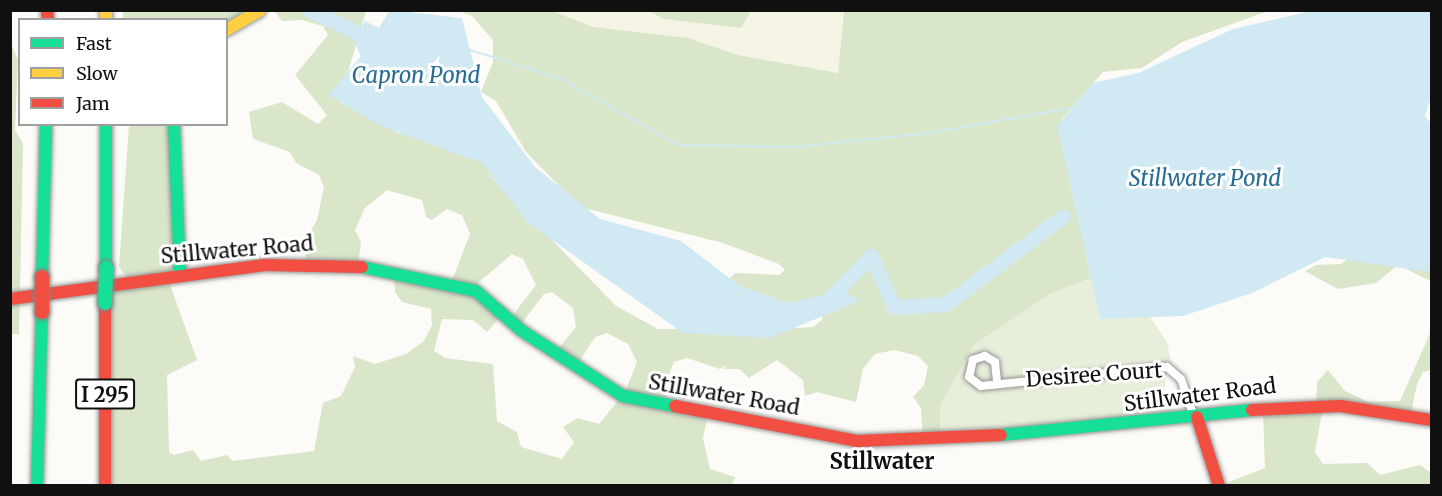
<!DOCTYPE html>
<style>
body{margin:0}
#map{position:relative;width:1442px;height:496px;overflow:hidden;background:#fcfbf7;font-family:Merriweather,serif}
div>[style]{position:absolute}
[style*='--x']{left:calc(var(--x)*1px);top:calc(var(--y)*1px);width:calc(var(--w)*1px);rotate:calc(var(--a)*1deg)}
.farmland>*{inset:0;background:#f6f4e5}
.green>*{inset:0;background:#e7efda}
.forest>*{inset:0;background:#d9e6c9}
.water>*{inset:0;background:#d1e9f2}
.stream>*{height:2px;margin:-1px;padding:0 1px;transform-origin:1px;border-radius:1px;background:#d1e9f2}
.river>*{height:15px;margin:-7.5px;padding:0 7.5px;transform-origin:7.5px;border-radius:7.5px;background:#d1e9f2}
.roads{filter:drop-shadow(0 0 2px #969694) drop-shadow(0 0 2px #969694)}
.street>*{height:8px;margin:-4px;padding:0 4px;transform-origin:4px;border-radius:4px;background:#fffefe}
.fast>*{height:12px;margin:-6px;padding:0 6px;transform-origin:6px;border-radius:6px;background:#16e098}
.slow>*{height:12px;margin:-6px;padding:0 6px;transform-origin:6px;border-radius:6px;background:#ffcf43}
.jam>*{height:12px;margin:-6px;padding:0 6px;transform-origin:6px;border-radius:6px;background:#f24e42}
.bridges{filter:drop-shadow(0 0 2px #848381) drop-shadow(0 0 2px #848381)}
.fast-bridge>*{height:14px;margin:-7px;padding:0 7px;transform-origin:7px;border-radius:7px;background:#16e098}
.jam-bridge>*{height:14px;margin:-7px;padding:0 7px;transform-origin:7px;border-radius:7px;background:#f24e42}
span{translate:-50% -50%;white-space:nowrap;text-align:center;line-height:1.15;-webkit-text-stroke:6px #fff;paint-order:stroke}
.shield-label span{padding:2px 4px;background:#fff;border:2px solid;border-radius:4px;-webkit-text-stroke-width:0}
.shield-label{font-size:20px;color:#101010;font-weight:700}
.street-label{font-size:21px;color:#101010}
.water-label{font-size:22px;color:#276c95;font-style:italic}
.neighbourhood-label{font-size:22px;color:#101010;font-weight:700}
.frame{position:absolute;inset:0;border:12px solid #101010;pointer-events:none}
.legend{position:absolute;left:18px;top:18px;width:210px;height:108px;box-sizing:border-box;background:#fff;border:2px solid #9f9f9f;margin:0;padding:8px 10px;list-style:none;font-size:18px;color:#101010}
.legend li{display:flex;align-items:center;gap:12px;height:30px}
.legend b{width:30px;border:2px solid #9f9f9f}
</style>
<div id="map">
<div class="farmland">
<i style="clip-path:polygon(844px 10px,838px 73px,738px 55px,688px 38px,593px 27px,552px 11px)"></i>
</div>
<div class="green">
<i style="clip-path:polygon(1091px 278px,1148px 314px,1167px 342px,1174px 378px,1167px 370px,1164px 389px,1171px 397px,1174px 419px,941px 439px,940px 405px,974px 345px,1050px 294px)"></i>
</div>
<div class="forest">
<i style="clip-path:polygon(123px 11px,262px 11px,227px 32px,226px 20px,123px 19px)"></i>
<i style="clip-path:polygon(evenodd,275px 11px,366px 11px,339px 102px,398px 133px,470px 134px,494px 180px,616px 306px,658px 329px,779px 329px,813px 327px,823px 319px,821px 314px,727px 282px,735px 273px,779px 275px,785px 270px,779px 264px,723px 243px,580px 207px,526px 152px,496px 101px,481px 92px,493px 62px,493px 40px,472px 16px,459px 11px,552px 11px,593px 27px,688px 38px,738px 55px,838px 73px,844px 11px,1268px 11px,1182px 42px,1142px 68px,1103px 72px,1062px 119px,1060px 136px,1091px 278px,1050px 294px,974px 345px,940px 405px,941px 439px,923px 439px,921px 408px,913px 397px,924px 385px,928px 366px,918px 356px,894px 350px,875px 354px,863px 369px,856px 402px,817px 392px,805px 396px,803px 380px,777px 360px,749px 378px,739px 369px,724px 369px,726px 365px,720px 369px,687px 358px,674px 362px,668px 377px,665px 408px,708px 415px,703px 438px,710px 469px,735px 477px,732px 485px,111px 485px,108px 286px,129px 281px,119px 267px,129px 125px,174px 125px,174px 272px,168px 279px,197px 360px,167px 375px,169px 452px,174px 455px,193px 450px,201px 461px,227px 455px,232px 461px,314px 451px,323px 403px,341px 396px,355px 367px,353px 356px,375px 364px,406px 354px,424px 341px,432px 325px,431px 309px,402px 302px,395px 292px,394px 271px,452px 280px,470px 234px,462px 215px,447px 209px,432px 220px,426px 217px,422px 200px,387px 190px,365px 208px,355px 230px,361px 242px,358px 265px,306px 264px,305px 240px,317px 220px,324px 187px,319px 175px,296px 163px,290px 152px,253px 139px,249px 112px,282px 102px,318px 124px,327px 115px,295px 75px,328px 35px,323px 26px,302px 20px,282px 21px,275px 11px,512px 254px,523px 259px,536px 285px,509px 320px,519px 327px,544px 294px,552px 292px,573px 308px,576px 327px,555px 353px,575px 368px,595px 337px,607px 333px,628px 344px,637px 362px,625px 392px,599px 424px,578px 418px,563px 427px,574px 442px,562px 459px,521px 447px,517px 432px,497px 421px,493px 364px,445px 358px,434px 351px,442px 319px,473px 320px,487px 332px,502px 315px,472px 288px,512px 254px)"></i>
<i style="clip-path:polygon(649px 11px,751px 11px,741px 28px,664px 19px)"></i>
<i style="clip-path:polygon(10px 41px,18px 60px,15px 130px,23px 144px,19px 334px,10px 334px)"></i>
<i style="clip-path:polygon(1356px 252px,1431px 259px,1431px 281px,1398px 265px,1376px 283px,1338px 289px,1305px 271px,1316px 265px,1341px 264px)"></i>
<i style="clip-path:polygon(1431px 331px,1431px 370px,1423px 372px,1417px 384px,1410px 418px,1323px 406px,1315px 452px,1323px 464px,1367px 463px,1380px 475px,1420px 465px,1431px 473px,1431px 485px,1219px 486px,1265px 468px,1263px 412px,1316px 405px,1317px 382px,1328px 370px,1345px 391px,1368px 402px,1400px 401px)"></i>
</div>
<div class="water">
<i style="clip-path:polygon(390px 10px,462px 18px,482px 97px,535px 167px,600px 219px,681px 241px,740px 286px,789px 303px,843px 290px,860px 301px,769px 338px,683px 333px,527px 222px,482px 163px,381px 126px,328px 95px,361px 56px,354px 42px,365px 21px,379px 28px)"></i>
<i style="clip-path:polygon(1316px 10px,1431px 11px,1431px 97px,1425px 116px,1432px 125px,1431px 272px,1325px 257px,1252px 293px,1183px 316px,1100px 319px,1057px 126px,1093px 83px,1138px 73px,1233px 29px)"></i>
</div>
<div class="stream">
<i style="--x:467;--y:49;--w:100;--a:17.5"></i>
<i style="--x:562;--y:79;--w:133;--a:29.6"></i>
<i style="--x:678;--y:145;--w:117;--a:1"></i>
<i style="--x:795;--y:147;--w:136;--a:-5.9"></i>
<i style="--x:930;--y:133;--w:148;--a:-10.1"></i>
</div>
<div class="river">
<i style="--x:310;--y:10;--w:72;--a:25.5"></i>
<i style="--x:826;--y:301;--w:64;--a:-45"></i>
<i style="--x:871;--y:256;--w:56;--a:65.7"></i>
<i style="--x:894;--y:307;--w:52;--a:-3.3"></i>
<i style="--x:946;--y:304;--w:146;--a:-36.9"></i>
</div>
<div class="roads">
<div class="street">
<i style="--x:997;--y:381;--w:19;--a:-96"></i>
<i style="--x:995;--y:362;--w:12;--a:-149"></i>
<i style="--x:985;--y:356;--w:13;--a:162"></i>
<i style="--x:973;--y:360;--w:17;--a:103"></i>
<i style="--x:969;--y:377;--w:15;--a:37"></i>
<i style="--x:981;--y:386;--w:187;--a:-5.8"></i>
<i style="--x:1167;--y:367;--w:18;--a:41"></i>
<i style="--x:1181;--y:379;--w:40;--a:71.1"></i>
</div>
<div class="fast">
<i style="--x:106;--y:124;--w:144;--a:90"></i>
<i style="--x:174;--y:124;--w:150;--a:87.7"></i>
<i style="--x:362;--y:267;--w:116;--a:11.9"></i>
<i style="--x:476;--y:291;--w:61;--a:41"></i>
<i style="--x:522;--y:331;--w:120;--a:32.8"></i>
<i style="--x:623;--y:396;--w:53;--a:10.9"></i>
<i style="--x:42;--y:277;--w:153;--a:-88.5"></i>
<i style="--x:1001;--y:435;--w:252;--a:-5.7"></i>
<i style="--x:37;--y:486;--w:174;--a:-88.4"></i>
</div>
<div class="slow">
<i style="--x:106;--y:10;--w:10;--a:90"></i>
<i style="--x:226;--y:30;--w:39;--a:-30"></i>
</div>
<div class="jam">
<i style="--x:47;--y:10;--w:10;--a:84"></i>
<i style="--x:10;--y:299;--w:257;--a:-7.6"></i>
<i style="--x:265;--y:265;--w:97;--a:1.2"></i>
<i style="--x:105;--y:303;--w:183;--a:90"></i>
<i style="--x:675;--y:406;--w:185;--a:10.9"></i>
<i style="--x:857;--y:441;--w:144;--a:-2.4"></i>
<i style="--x:1252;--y:410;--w:88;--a:-2.6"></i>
<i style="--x:1340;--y:406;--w:93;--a:8.7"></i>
<i style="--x:1197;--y:417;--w:72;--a:72.3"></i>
</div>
</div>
<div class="bridges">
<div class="fast-bridge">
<i style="--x:105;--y:303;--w:35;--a:-88"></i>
</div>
<div class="jam-bridge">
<i style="--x:42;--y:277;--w:35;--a:90"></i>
</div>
</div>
<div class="shield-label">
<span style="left:105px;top:394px">I 295</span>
</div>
<div class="street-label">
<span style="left:237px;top:250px;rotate:-5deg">Stillwater Road</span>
<span style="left:1094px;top:375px;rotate:-4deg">Desiree Court</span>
<span style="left:724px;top:395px;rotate:10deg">Stillwater Road</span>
<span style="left:1200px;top:395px;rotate:-7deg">Stillwater Road</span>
</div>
<div class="water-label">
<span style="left:416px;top:76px">Capron Pond</span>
<span style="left:1205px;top:179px">Stillwater Pond</span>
</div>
<div class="neighbourhood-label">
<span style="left:882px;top:462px">Stillwater</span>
</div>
<div class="frame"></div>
<ul class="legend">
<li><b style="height:8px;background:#16e098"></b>Fast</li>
<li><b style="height:8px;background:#ffcf43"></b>Slow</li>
<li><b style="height:8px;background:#f24e42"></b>Jam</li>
</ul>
</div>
